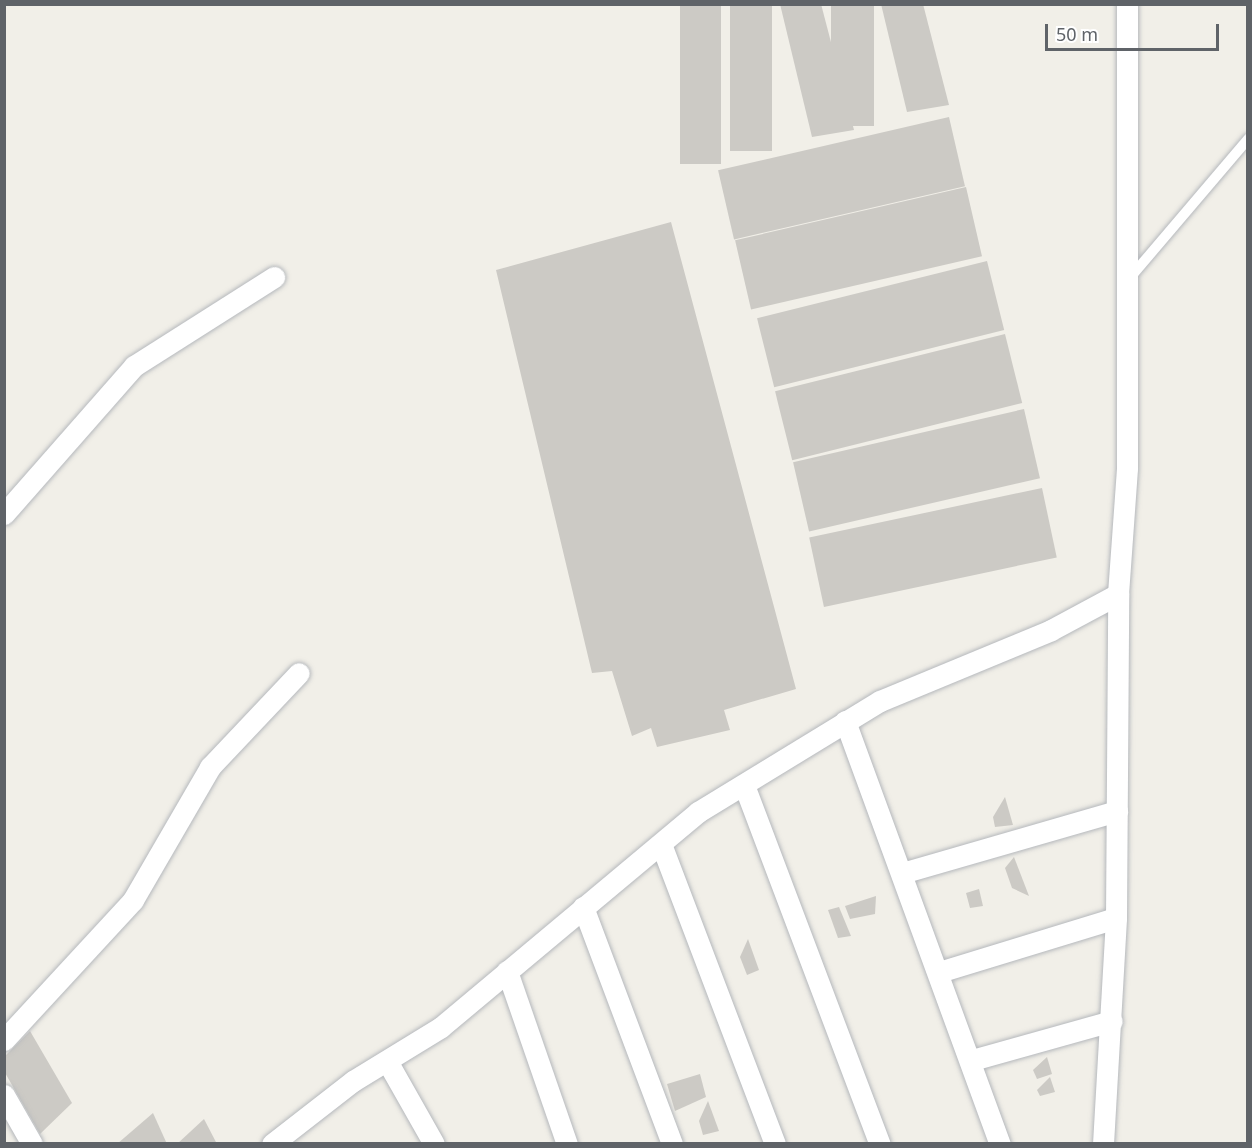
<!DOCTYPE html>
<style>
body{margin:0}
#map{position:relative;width:1252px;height:1148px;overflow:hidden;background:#f1efe8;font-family:"Noto Sans",sans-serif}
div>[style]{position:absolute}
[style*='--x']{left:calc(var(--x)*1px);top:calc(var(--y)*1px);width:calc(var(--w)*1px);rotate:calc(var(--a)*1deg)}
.building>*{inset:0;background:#cccac5;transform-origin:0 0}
.roads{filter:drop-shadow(0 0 2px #b5b8bc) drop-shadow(0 0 2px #b5b8bc)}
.lane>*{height:10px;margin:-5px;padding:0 5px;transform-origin:5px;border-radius:5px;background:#fff}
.street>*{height:21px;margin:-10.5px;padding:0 10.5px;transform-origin:10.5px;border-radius:10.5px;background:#fff}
span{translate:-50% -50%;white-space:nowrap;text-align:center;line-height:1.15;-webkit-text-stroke:6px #fff;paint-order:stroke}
.frame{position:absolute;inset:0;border:6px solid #5f6368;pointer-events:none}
.scale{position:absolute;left:1045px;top:24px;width:174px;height:27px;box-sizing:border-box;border:3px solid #5f6368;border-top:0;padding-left:8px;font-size:18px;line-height:21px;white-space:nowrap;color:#5f6368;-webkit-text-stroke:4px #fff;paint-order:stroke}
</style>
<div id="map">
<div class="building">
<i style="left:680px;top:4px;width:41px;height:160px"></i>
<i style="left:730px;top:4px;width:42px;height:147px"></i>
<i style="clip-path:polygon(780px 4px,821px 4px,854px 130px,812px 137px)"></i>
<i style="left:831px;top:4px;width:43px;height:122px"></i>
<i style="clip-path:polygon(881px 4px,923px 4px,949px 105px,907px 112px)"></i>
<i style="left:949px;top:117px;width:71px;height:237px;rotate:77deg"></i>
<i style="left:966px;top:187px;width:71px;height:237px;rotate:77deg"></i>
<i style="clip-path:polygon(671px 222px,796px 689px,724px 710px,730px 730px,657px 747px,651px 728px,632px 736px,612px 671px,592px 673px,496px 270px)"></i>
<i style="left:987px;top:261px;width:71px;height:237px;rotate:76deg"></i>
<i style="left:1005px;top:334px;width:71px;height:237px;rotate:76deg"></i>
<i style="left:1024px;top:409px;width:71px;height:237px;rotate:77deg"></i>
<i style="left:1042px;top:488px;width:71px;height:238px;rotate:78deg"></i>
<i style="clip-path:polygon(1005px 797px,1013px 825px,995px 827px,993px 817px)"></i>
<i style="clip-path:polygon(1014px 857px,1029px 896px,1012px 888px,1005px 868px)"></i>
<i style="clip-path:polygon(979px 889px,983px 906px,970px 908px,966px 893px)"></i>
<i style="clip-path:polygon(876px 896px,875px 914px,850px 919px,845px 906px)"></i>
<i style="clip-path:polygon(839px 907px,851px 936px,838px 938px,828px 910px)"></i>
<i style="clip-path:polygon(748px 939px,759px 970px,747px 975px,740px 957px)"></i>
<i style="clip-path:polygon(30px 1031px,72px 1103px,40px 1134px,4px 1071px,4px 1057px)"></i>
<i style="clip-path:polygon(1047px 1057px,1052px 1074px,1037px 1079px,1033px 1070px)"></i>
<i style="clip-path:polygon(700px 1074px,706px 1097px,675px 1111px,667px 1084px)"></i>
<i style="clip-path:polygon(1050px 1077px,1055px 1092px,1040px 1096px,1037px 1090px)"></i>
<i style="clip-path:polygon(708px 1101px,719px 1131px,703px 1135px,699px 1121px)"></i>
<i style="clip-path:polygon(153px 1113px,167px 1144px,117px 1144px)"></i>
<i style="clip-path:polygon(204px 1119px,217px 1144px,177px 1144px)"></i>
</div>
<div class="roads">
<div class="lane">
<i style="--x:1129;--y:279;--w:184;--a:-49.6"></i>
</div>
<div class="street">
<i style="--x:4;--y:514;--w:197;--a:-48.7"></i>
<i style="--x:134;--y:366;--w:166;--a:-32.4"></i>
<i style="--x:845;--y:721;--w:451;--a:69.9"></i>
<i style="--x:744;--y:785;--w:384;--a:69.3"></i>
<i style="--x:661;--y:844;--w:321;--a:69.2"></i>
<i style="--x:902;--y:873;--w:224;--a:-16.1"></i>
<i style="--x:583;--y:907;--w:253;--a:69.4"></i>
<i style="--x:507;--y:971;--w:183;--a:70.9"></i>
<i style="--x:939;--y:972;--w:185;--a:-17"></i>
<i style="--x:4;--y:1040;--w:190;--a:-47.3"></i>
<i style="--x:133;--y:900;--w:154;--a:-59.9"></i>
<i style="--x:210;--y:767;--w:129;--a:-46.6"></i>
<i style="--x:972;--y:1060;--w:145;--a:-15.6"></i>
<i style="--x:387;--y:1061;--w:95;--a:60.5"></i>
<i style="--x:4;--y:1095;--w:56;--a:60.3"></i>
<i style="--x:272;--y:1144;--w:103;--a:-37.9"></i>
<i style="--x:353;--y:1081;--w:103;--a:-31.5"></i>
<i style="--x:441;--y:1027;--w:335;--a:-39.9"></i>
<i style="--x:698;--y:812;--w:213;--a:-31.4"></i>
<i style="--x:880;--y:701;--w:185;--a:-22.5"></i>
<i style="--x:1051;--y:630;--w:76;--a:-28.2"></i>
<i style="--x:1103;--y:1144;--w:226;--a:-86.7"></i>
<i style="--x:1116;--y:918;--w:324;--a:-89.6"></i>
<i style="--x:1118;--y:594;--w:126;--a:-85.9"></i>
<i style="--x:1127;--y:468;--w:464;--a:-90"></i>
</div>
</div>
<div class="frame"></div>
<div class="scale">50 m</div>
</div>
